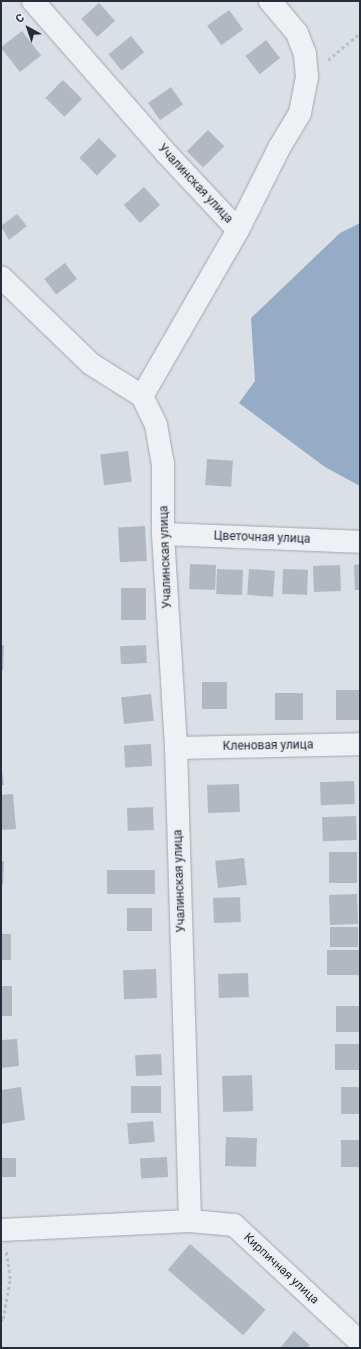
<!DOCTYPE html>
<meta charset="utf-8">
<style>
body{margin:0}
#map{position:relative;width:361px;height:1349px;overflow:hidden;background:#dbdfe6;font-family:Roboto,sans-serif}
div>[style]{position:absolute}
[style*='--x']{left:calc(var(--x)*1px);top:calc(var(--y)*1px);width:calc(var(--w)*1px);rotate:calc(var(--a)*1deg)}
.water>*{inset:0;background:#95acc7}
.building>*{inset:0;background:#b2b8c2;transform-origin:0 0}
.path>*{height:2.5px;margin-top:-1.25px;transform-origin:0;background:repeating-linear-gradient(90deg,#babdc4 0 3px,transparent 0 6px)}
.roads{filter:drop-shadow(0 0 1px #a1a6b0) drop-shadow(0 0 1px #a1a6b0)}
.minor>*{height:22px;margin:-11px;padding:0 11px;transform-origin:11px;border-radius:11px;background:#eef0f4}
span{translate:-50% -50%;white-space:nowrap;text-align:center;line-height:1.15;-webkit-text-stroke:3.5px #eaeef4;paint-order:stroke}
.street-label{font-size:12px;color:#252d3c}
.frame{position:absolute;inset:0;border:2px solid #252d3c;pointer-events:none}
.north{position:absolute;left:8px;top:8px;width:40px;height:40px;-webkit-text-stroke:3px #eaeef4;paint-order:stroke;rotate:320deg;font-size:11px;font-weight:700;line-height:16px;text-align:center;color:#252d3c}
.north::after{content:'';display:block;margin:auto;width:14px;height:18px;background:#252d3c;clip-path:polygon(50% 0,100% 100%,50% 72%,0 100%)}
</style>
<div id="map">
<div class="water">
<i style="clip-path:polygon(360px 223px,360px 486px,325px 467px,239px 403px,255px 381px,251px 318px,340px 233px)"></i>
</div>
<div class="building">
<i style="left:99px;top:3px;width:24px;height:24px;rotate:48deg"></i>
<i style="left:229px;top:10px;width:24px;height:27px;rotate:54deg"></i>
<i style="left:22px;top:31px;width:31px;height:27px;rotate:52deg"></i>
<i style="left:131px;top:36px;width:21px;height:29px;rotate:51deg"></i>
<i style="left:266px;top:40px;width:23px;height:26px;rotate:52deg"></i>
<i style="left:63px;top:80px;width:27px;height:25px;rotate:45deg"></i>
<i style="left:171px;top:87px;width:21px;height:28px;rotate:55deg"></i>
<i style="left:208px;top:130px;width:23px;height:30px;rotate:45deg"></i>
<i style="left:99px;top:138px;width:25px;height:28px;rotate:45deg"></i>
<i style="left:144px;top:187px;width:24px;height:27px;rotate:48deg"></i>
<i style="clip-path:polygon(17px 214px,27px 226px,9px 240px,1px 226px)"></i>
<i style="left:65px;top:263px;width:20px;height:26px;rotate:53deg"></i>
<i style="left:128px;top:451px;width:31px;height:28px;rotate:83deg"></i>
<i style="left:207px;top:459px;width:26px;height:26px;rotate:4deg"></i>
<i style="left:145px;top:526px;width:35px;height:27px;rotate:87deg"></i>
<i style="left:190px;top:564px;width:26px;height:25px;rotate:2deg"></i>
<i style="clip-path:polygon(360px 564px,360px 590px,355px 590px,354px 565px)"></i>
<i style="left:340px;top:565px;width:26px;height:27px;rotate:88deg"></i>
<i style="left:217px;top:569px;width:26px;height:25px;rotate:2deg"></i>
<i style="left:249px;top:569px;width:26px;height:26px;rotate:4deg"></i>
<i style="left:283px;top:569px;width:25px;height:25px;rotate:2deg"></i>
<i style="left:121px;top:588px;width:25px;height:32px"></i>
<i style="clip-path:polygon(1px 645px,4px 645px,3px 670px,1px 670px)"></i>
<i style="left:146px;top:645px;width:18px;height:26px;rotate:87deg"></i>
<i style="left:202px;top:682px;width:25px;height:27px"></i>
<i style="left:336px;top:690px;width:24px;height:30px"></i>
<i style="left:275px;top:693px;width:28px;height:27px"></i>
<i style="left:151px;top:694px;width:27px;height:30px;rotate:84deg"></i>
<i style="left:151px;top:744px;width:22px;height:27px;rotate:87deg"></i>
<i style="clip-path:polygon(1px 765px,4px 785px,1px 785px)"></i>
<i style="left:354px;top:781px;width:23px;height:34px;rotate:88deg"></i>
<i style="left:239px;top:784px;width:28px;height:32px;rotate:88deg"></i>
<i style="clip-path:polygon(13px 794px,16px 829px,1px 830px,1px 795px)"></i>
<i style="left:153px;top:807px;width:23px;height:26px;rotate:88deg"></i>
<i style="left:356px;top:816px;width:24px;height:34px;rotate:88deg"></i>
<i style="left:357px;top:852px;width:31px;height:28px;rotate:90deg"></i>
<i style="left:244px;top:858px;width:27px;height:29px;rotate:84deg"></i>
<i style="clip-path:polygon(1px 861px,4px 861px,3px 884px,1px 884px)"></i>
<i style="left:155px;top:870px;width:24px;height:48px;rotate:90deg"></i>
<i style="left:357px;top:894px;width:30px;height:28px;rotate:88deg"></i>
<i style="left:240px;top:897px;width:25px;height:27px;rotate:88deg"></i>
<i style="left:127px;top:908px;width:25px;height:23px"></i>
<i style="left:330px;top:927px;width:28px;height:20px"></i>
<i style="left:1px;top:934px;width:10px;height:26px"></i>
<i style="left:327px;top:950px;width:33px;height:25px"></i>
<i style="left:156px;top:969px;width:29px;height:33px;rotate:88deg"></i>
<i style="left:248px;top:973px;width:24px;height:30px;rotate:88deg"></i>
<i style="left:1px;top:986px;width:11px;height:30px"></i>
<i style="left:360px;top:1006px;width:26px;height:24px;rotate:90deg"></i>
<i style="clip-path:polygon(17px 1039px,19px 1066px,1px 1068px,1px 1040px)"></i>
<i style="left:360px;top:1044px;width:26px;height:25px;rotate:90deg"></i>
<i style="left:161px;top:1054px;width:21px;height:26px;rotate:87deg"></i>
<i style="left:252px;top:1075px;width:36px;height:30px;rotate:88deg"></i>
<i style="left:131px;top:1086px;width:30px;height:27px"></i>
<i style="clip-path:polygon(21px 1087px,25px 1120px,1px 1124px,1px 1090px)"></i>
<i style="left:341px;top:1087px;width:19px;height:27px"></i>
<i style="left:153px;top:1121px;width:21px;height:26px;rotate:85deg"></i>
<i style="left:226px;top:1137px;width:31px;height:29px;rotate:2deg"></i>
<i style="left:341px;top:1140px;width:19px;height:27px"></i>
<i style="left:167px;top:1157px;width:20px;height:27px;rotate:87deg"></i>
<i style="left:1px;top:1158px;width:15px;height:19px"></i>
<i style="left:190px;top:1244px;width:100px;height:34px;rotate:41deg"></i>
<i style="clip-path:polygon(294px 1331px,310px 1345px,307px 1348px,280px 1348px)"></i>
</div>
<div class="path">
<i style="--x:328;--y:60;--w:42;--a:-40.2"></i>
<i style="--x:1;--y:1320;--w:2;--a:-27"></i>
<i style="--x:3;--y:1319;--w:41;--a:-80.1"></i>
<i style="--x:10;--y:1279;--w:29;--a:-98"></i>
</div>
<div class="roads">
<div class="minor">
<i style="--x:33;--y:1;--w:202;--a:48.8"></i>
<i style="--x:166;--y:153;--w:105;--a:46.9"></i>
<i style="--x:238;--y:230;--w:192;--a:120"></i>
<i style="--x:238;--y:230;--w:92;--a:-63.4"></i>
<i style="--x:279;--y:148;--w:41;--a:-59"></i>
<i style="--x:300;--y:113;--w:37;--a:-79"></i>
<i style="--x:307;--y:77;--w:23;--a:-95"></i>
<i style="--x:305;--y:54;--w:22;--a:-111"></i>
<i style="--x:297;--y:33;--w:42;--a:-130.2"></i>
<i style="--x:1;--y:277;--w:125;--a:44"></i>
<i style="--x:91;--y:364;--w:60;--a:32.1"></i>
<i style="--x:142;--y:396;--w:32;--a:64"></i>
<i style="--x:156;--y:425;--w:39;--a:80"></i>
<i style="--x:163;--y:463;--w:71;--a:90"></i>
<i style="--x:163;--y:534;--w:214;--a:86.5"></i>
<i style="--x:176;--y:748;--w:473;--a:88.3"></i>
<i style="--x:163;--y:534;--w:197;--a:2.3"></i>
<i style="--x:176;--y:748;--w:184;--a:-1.2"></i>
<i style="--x:1;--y:1230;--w:189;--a:-2.7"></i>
<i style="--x:190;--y:1221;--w:44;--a:5.2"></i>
<i style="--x:234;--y:1225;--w:172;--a:42.9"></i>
</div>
</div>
<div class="street-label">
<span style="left:195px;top:184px;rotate:47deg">Учалинская улица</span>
<span style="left:262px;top:538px;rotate:2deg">Цветочная улица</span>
<span style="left:166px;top:557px;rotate:-92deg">Учалинская улица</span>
<span style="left:268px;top:746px;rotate:-1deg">Кленовая улица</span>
<span style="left:180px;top:881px;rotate:-92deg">Учалинская улица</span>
<span style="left:281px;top:1269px;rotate:43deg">Кирпичная улица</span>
</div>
<div class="frame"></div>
<div class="north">С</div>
</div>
